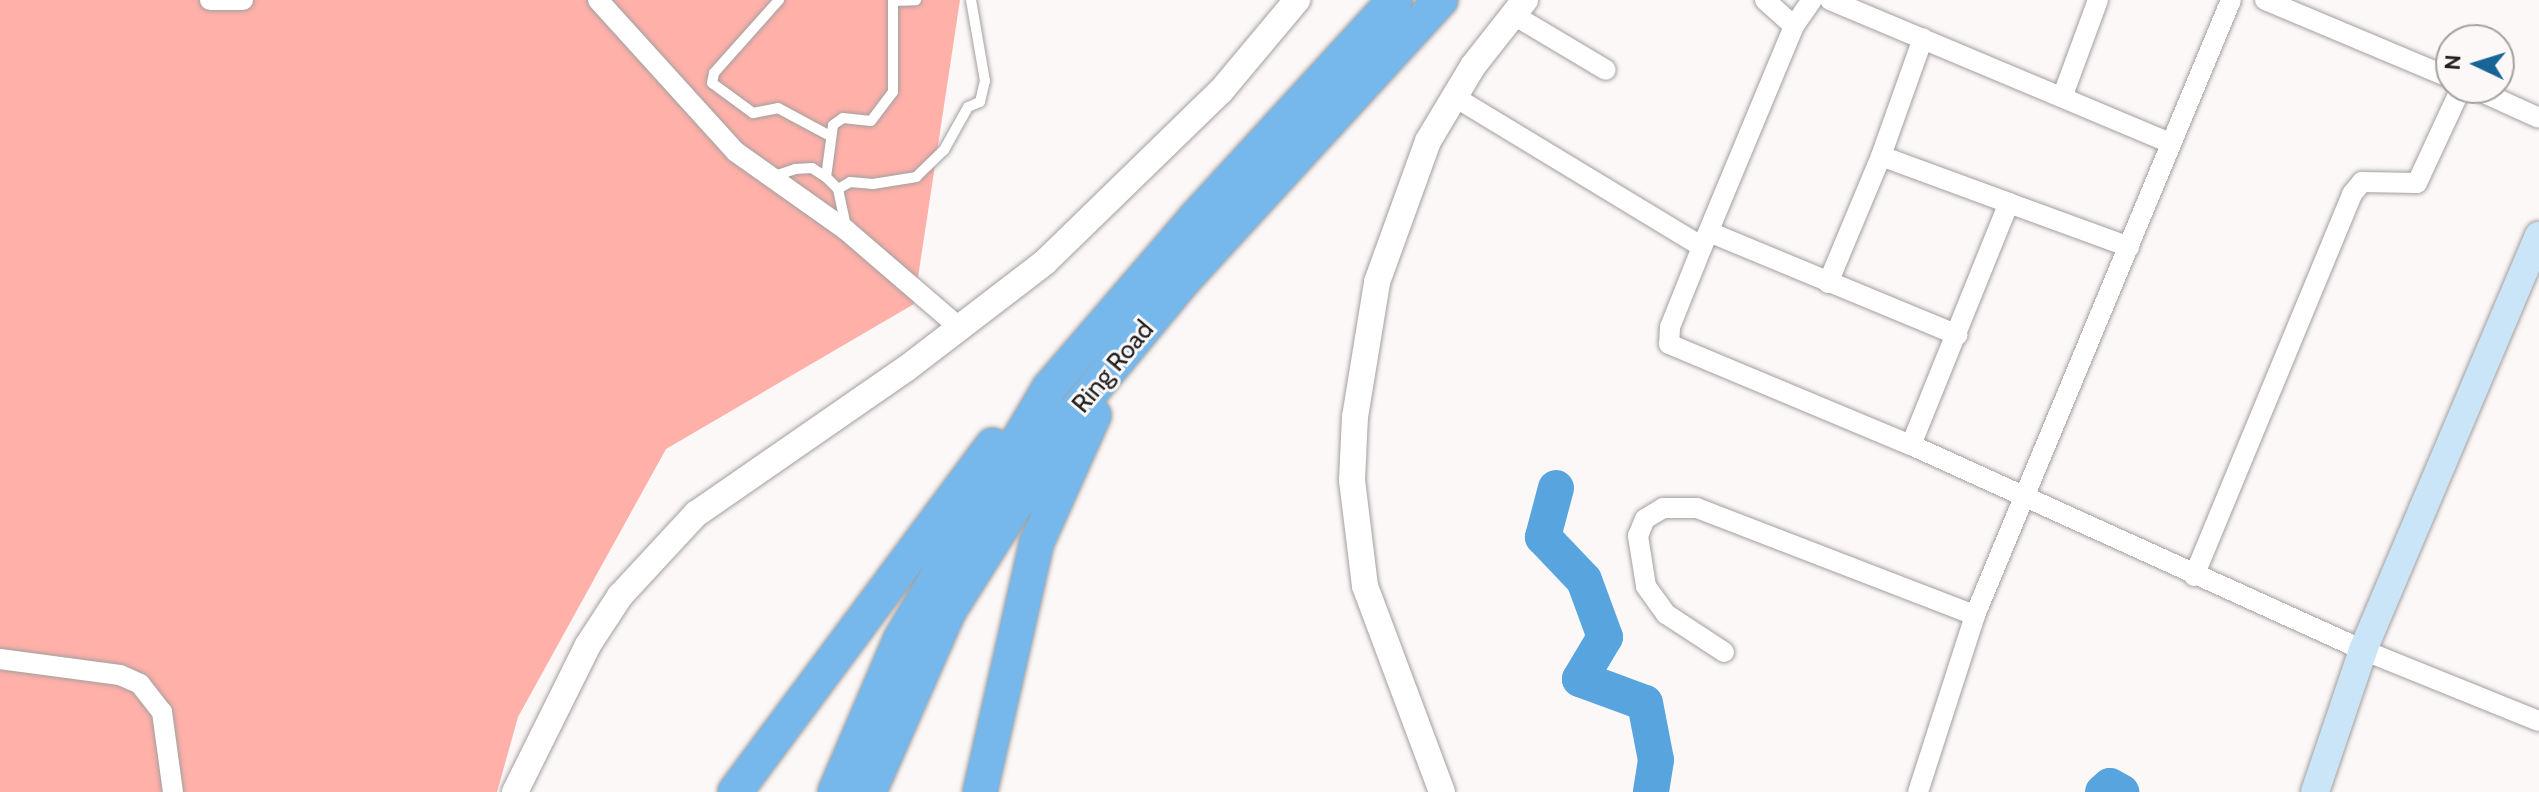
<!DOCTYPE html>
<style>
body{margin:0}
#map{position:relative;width:2539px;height:792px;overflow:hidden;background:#fcf8f7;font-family:Cabin,sans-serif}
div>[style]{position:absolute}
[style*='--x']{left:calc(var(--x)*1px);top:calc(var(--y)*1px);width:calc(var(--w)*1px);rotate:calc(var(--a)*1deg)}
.forest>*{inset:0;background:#feb0a9}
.river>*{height:36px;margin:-18px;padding:0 18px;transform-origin:18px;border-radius:18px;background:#58a4df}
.roads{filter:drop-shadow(0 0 2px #a39f9e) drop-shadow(0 0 2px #a39f9e)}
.service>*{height:10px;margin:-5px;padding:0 5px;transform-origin:5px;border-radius:5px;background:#fff}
.minor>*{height:20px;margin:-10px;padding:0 10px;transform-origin:10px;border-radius:10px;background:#fff}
.tertiary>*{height:26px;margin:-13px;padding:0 13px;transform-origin:13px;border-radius:13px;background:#fff}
.secondary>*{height:28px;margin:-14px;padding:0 14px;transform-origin:14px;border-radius:14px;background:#cbe5f8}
.trunk>*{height:34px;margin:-17px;padding:0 17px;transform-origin:17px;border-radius:17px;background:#76b8eb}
span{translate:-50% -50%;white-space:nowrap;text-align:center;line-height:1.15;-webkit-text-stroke:6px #fcf8f7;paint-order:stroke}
.street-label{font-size:26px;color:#212020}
.north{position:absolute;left:2435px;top:24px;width:80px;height:80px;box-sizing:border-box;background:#fcf8f7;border:2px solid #a4a2a1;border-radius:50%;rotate:274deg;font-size:22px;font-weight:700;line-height:32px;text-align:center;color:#212020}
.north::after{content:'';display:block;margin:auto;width:28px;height:36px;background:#176497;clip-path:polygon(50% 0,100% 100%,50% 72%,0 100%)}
</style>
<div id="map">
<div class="forest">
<i style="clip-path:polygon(0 0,960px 0,914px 304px,666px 449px,518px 717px,497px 792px,0 792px)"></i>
</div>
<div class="river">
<i style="--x:1556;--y:488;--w:51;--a:104.9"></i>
<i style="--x:1543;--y:537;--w:59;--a:46.4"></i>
<i style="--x:1584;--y:580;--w:61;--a:69.8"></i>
<i style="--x:1605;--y:637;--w:49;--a:120.8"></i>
<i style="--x:1580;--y:679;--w:69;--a:20.3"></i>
<i style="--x:1645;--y:703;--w:58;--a:79.1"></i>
<i style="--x:1656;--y:760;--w:32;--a:99"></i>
<i style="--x:2103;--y:792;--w:9;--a:-41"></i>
<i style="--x:2110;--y:786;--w:13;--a:29"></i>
</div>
<div class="roads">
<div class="service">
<i style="--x:779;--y:0;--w:98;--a:131.7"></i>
<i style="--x:714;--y:73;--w:10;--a:101"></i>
<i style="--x:712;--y:83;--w:51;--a:36.2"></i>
<i style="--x:753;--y:113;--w:25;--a:-11"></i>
<i style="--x:778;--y:108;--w:59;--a:28.3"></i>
<i style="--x:893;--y:1;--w:23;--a:-2"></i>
<i style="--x:772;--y:177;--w:24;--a:-19"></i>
<i style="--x:795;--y:169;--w:17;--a:-3"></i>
<i style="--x:812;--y:168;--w:17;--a:33"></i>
<i style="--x:826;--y:177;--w:17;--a:45"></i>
<i style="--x:838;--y:189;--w:40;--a:78"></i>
<i style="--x:826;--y:177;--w:52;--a:-82.3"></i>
<i style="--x:833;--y:125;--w:12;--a:-35"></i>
<i style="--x:843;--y:118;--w:28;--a:6"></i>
<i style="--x:871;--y:121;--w:36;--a:-53"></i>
<i style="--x:893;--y:92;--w:92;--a:-90"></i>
<i style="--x:838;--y:189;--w:14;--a:-30"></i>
<i style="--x:850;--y:182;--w:23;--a:5"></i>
<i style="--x:873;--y:184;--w:44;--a:-9.2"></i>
<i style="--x:916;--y:177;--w:39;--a:-44"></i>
<i style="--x:944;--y:150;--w:49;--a:-60.8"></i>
<i style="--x:968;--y:107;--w:13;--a:-23"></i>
<i style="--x:980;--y:102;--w:22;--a:-77"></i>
<i style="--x:985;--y:81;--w:82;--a:-99.8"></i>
</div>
<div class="minor">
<i style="--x:210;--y:0;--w:33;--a:0"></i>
<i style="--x:598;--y:0;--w:205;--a:47.8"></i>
<i style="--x:736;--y:152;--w:135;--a:35.3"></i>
<i style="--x:846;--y:230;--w:152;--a:40.7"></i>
<i style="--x:1765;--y:0;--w:39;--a:42"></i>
<i style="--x:1812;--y:0;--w:32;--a:125"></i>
<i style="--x:1794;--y:26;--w:239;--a:112.6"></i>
<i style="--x:1702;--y:247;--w:86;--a:111.8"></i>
<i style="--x:1670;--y:327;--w:17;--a:93"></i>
<i style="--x:1669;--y:344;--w:262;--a:22.7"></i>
<i style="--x:1911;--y:445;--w:496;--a:24.4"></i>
<i style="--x:2363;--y:650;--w:190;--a:22"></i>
<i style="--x:1830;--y:0;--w:370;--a:22.8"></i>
<i style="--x:2265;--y:0;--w:202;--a:22.8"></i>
<i style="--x:1512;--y:14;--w:109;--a:30.8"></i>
<i style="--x:2473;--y:88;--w:72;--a:24.4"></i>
<i style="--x:2063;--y:95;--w:101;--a:-69.8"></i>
<i style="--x:1453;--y:96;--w:291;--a:31.2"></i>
<i style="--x:2009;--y:203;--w:128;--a:20.1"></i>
<i style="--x:1709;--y:232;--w:269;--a:22.5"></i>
<i style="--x:1828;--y:283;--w:138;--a:-67.3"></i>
<i style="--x:1911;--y:445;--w:261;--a:-68"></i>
<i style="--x:2009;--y:203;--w:136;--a:-159.8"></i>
<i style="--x:1881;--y:156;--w:125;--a:-70.4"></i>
<i style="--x:2194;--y:576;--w:413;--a:-67.5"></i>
<i style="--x:2352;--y:194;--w:16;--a:-50"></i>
<i style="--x:2362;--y:182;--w:55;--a:1"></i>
<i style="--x:2417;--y:183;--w:105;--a:-65.1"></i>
<i style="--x:1724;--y:652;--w:69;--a:-146.8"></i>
<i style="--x:1666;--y:614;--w:34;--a:-126"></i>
<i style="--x:1646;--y:586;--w:51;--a:-99.1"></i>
<i style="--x:1638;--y:536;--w:18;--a:-68"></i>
<i style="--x:1645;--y:519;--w:21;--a:-31"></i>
<i style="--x:1663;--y:508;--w:34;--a:0"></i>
<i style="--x:1697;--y:508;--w:298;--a:21.1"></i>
<i style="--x:0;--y:659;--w:121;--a:7.6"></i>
<i style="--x:120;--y:675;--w:22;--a:24"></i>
<i style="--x:140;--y:684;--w:36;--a:52"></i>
<i style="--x:162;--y:712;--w:81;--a:82.2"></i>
<i style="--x:1918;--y:792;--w:186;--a:-72.1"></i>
<i style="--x:1975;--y:615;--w:666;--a:-67.4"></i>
</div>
<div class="tertiary">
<i style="--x:515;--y:792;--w:164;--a:-63.6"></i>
<i style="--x:588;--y:645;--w:59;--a:-56.9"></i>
<i style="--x:620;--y:596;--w:112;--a:-47.2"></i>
<i style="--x:696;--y:514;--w:257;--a:-34.7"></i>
<i style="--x:907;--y:368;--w:174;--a:-37.5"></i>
<i style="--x:1045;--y:262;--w:245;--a:-44.2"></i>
<i style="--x:1221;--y:91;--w:119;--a:-50.1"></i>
<i style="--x:1442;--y:792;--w:220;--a:-110.5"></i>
<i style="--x:1365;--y:586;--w:107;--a:-97"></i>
<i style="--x:1352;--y:480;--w:63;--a:-87.3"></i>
<i style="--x:1355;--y:417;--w:137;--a:-80.7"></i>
<i style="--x:1377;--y:282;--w:150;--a:-70.1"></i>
<i style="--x:1428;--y:141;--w:87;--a:-59"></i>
<i style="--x:1473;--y:66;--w:84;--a:-51.8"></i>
</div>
<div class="secondary">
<i style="--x:2315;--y:792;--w:150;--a:-71.3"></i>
<i style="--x:2363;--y:650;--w:450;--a:-67"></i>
</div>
<div class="trunk">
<i style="--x:735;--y:792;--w:432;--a:-53.4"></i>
<i style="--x:835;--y:792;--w:165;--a:-66.8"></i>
<i style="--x:900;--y:640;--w:293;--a:-59.4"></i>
<i style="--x:1049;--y:388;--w:224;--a:-49.3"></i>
<i style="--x:1195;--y:218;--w:296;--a:-47.5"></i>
<i style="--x:869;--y:792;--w:198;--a:-66.2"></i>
<i style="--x:949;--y:611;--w:233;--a:-57.8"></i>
<i style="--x:1073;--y:414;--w:174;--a:-50.4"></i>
<i style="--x:1184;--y:280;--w:380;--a:-47.5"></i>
<i style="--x:980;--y:792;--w:256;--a:-77.2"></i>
<i style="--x:1037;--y:542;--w:139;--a:-65.8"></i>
</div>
</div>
<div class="street-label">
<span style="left:1113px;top:367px;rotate:-50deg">Ring Road</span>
</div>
<div class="north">N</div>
</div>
